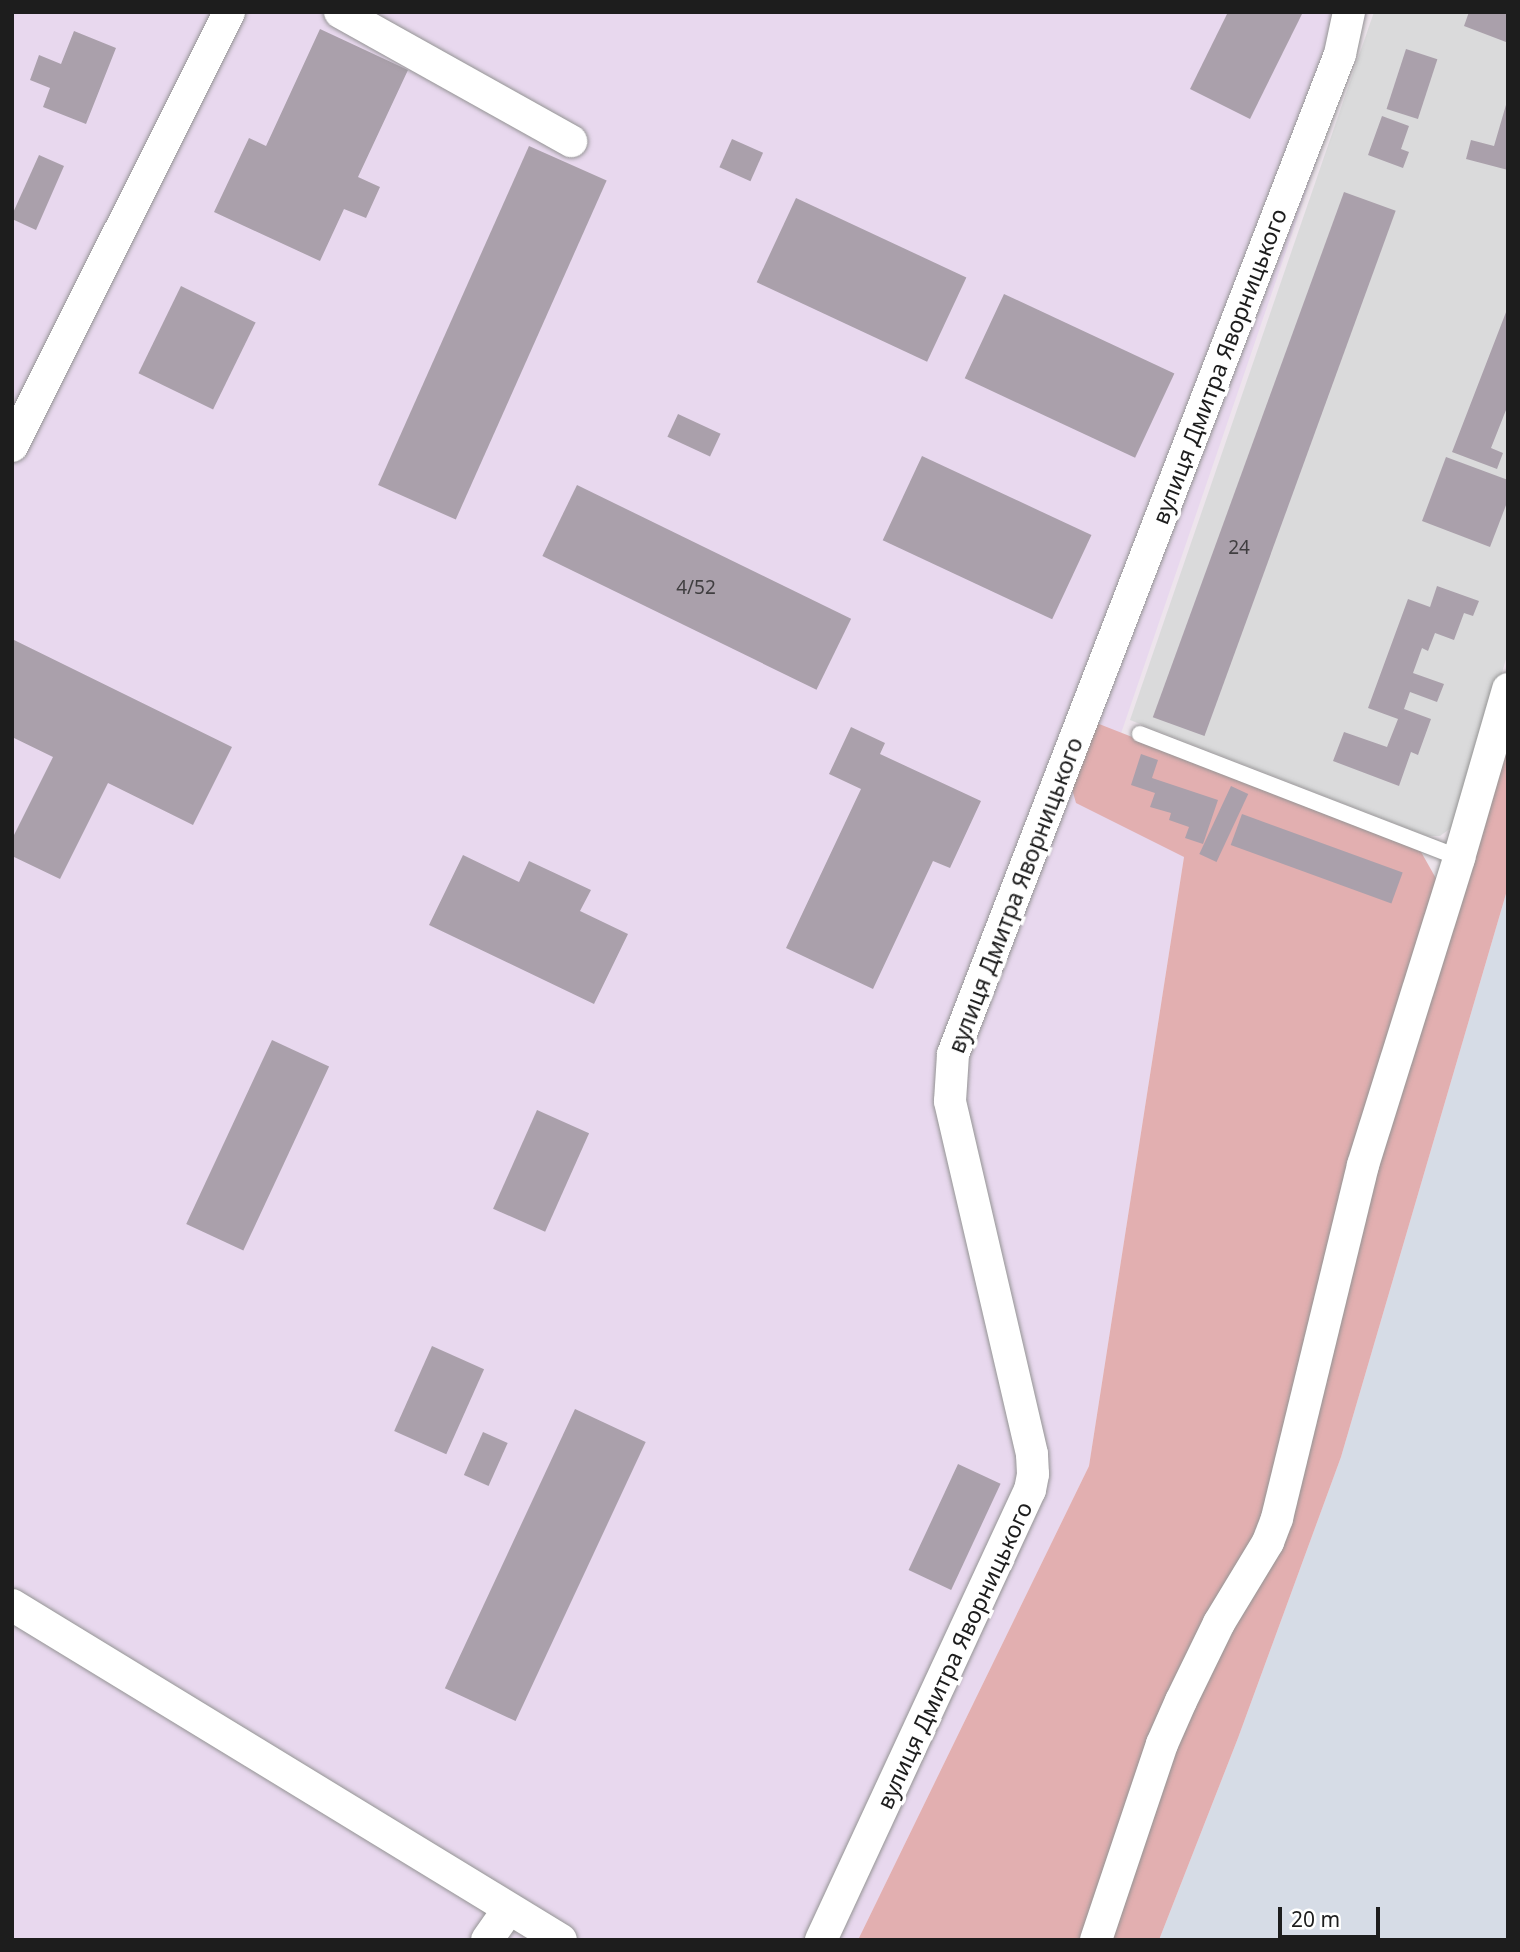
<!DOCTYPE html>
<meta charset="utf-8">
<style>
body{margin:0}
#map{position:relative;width:1520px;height:1952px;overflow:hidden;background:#ede4ec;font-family:"Noto Sans",sans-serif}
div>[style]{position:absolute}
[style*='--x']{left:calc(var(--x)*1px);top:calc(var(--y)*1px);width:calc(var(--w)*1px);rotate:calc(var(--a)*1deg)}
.residential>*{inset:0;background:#dadadb}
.industrial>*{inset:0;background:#d6dce6}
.military>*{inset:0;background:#e8d8ee}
.grass>*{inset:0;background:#e2afb0}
.building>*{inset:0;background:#aaa0ab;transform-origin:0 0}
.roads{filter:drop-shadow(0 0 2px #949494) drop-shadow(0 0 2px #949494)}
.service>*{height:16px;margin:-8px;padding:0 8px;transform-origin:8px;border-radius:8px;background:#fff}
.minor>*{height:32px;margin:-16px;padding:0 16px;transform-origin:16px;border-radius:16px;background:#fff}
span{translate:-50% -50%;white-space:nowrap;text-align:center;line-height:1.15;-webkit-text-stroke:7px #fff;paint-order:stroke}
.number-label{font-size:19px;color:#403e40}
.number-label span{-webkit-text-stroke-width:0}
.street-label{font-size:23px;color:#1d1d1d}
.frame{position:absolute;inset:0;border:14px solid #1d1d1d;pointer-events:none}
.scale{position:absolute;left:1278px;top:1907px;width:102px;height:32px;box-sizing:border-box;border:4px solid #1d1d1d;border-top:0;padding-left:9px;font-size:21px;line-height:24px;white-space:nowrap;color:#1d1d1d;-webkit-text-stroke:5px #fff;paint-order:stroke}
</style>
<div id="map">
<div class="residential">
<i style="clip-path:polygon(1374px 12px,1508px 12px,1508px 652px,1459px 822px,1440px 836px,1428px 836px,1130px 720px)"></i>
</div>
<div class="industrial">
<i style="clip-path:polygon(1508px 887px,1508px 1940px,1159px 1940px,1238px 1738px,1341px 1457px)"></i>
</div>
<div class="military">
<i style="clip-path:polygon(12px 12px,1368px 12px,1114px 754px,1184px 857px,1089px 1466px,858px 1940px,12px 1940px)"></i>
</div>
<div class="grass">
<i style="clip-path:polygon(1094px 722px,1420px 850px,1438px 882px,1268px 1515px,1084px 1940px,858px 1940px,1089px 1466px,1184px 857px,1076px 803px,1072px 789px)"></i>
<i style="clip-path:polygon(1508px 726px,1508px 887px,1341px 1457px,1238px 1738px,1159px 1940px,1106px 1940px,1157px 1794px,1227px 1628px,1373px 1169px)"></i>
</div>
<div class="building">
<i style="clip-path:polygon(1228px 12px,1303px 12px,1250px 119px,1190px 89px)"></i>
<i style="clip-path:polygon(1469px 12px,1508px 12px,1506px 42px,1464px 26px)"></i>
<i style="clip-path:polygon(320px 29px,408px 70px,358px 177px,380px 187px,366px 218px,344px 209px,320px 261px,214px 212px,249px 138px,266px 146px)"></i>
<i style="clip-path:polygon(74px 31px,116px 48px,86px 124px,43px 107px,50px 88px,30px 80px,39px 55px,61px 64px)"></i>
<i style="left:1406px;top:49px;width:33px;height:63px;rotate:18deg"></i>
<i style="clip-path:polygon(1508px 98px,1508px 170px,1466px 159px,1471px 140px,1494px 146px)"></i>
<i style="clip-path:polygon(1382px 116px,1409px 126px,1401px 149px,1409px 152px,1403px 168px,1368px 155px)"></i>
<i style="left:732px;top:139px;width:34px;height:31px;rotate:24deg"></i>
<i style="left:529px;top:146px;width:85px;height:371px;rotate:24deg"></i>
<i style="clip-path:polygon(39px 155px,64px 166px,36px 230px,12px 219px,12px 215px)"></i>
<i style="left:1344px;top:192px;width:55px;height:559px;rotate:20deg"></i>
<i style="left:796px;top:198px;width:188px;height:93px;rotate:25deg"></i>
<i style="left:181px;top:286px;width:83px;height:97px;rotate:26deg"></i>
<i style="left:1004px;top:294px;width:188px;height:93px;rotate:25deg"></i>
<i style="clip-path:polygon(1508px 307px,1508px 405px,1491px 448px,1503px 453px,1497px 469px,1452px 452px)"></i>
<i style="left:678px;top:414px;width:47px;height:25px;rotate:25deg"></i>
<i style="left:922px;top:456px;width:187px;height:93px;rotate:25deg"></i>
<i style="clip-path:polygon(1446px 457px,1508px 480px,1508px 500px,1490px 547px,1422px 521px)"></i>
<i style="left:577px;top:485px;width:305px;height:79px;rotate:26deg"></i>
<i style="clip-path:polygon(1437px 586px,1479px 601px,1473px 616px,1464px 613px,1454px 640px,1435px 633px,1428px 651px,1422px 648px,1413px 673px,1444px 684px,1437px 702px,1410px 692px,1404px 709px,1431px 719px,1418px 755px,1411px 752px,1399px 786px,1333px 761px,1344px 732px,1387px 747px,1398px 719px,1368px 708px,1408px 599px,1430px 607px)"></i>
<i style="clip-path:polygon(12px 639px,232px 747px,193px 825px,108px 783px,60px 879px,12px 856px,12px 839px,53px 757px,12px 737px)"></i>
<i style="clip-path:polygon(851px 727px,885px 743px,880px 754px,981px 801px,950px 868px,933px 861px,873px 989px,786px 948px,861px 789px,829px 774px)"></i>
<i style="clip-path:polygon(1141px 754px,1158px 760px,1152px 778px,1218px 800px,1203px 844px,1185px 838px,1189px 827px,1169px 820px,1171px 813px,1150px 807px,1155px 793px,1131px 785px)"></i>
<i style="left:1231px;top:786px;width:19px;height:75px;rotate:25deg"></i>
<i style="left:1242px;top:814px;width:171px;height:33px;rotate:20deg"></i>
<i style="clip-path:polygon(463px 855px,519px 882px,529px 861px,591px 890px,580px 911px,628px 934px,594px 1004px,429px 925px)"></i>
<i style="left:272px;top:1040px;width:63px;height:203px;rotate:25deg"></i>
<i style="left:537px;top:1110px;width:57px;height:108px;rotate:24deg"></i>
<i style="left:432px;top:1346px;width:57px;height:93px;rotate:24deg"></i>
<i style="left:575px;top:1409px;width:78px;height:308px;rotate:25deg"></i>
<i style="left:483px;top:1432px;width:27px;height:47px;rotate:24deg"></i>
<i style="left:958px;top:1464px;width:47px;height:117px;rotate:25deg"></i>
</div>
<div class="roads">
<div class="service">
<i style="--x:1140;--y:734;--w:342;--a:21.2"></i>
</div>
<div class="minor">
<i style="--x:340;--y:12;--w:265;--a:29.2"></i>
<i style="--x:12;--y:446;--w:485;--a:-63.4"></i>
<i style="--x:12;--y:1605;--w:643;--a:31.39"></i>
<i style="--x:487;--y:1940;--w:38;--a:-55"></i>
<i style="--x:821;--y:1940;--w:496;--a:-65.1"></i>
<i style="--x:1030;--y:1490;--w:16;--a:-79"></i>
<i style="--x:1033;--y:1474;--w:20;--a:-93"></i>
<i style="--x:1032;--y:1454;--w:362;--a:-103.1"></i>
<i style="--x:950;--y:1101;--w:47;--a:-86.3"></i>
<i style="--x:953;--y:1054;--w:1072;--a:-68.84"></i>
<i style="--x:1340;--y:54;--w:43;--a:-77.9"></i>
<i style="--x:1096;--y:1940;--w:207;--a:-71.4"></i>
<i style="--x:1162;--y:1744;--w:47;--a:-66.2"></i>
<i style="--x:1181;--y:1701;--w:87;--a:-64"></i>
<i style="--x:1219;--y:1623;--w:95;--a:-58.8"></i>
<i style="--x:1268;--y:1542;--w:26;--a:-69"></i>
<i style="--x:1277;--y:1518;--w:363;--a:-76.3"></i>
<i style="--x:1363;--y:1165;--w:322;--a:-72.6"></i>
<i style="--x:1459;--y:858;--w:176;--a:-73.8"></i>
</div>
</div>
<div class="number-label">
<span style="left:1239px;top:548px">24</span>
<span style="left:696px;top:588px">4/52</span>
</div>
<div class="street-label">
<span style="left:1219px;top:366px;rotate:-69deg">вулиця Дмитра Яворницького</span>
<span style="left:1015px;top:895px;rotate:-69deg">вулиця Дмитра Яворницького</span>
<span style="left:954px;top:1655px;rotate:-65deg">вулиця Дмитра Яворницького</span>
</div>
<div class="frame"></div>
<div class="scale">20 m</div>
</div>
